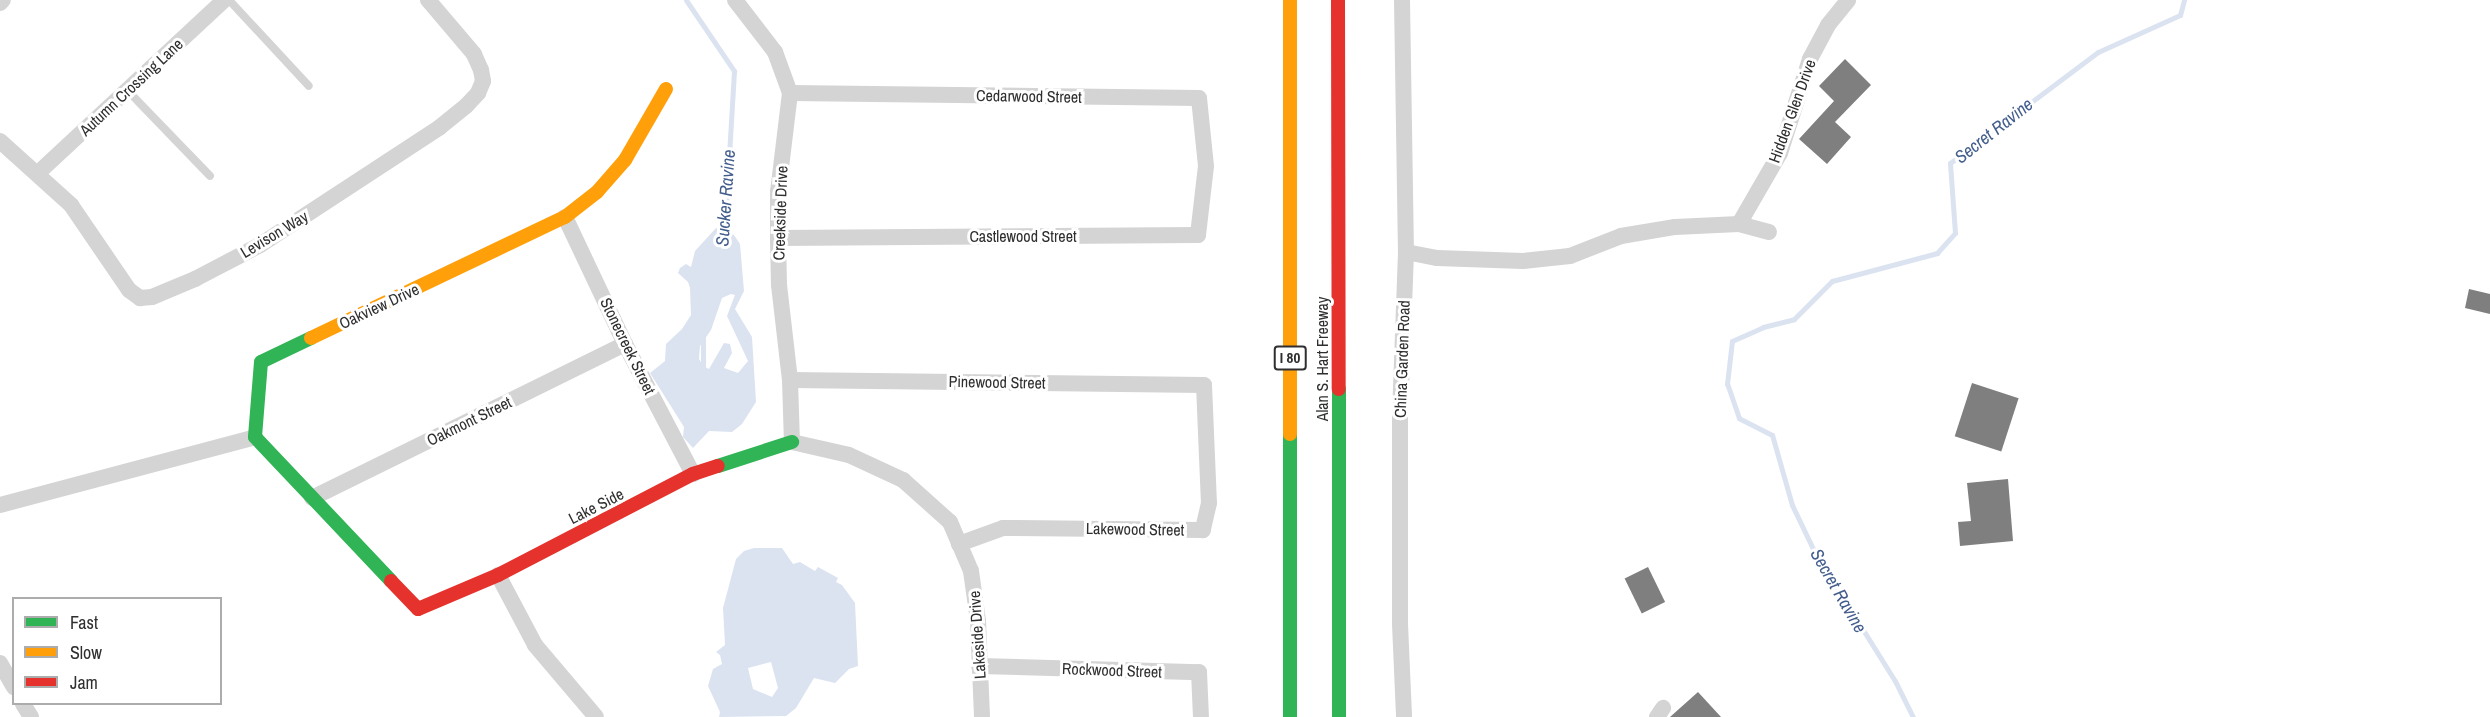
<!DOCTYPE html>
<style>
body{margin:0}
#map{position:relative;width:2490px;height:717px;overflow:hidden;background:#fff;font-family:"Archivo Narrow",sans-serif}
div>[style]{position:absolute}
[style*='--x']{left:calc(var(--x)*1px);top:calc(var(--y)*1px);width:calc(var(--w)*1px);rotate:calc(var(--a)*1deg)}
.water>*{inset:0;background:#dbe3f0}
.stream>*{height:5px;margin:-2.5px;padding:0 2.5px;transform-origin:2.5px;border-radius:2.5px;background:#dbe3f0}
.building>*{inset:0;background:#7f7f7f;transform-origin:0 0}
.lane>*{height:8px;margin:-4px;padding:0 4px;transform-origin:4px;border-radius:4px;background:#d4d4d4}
.street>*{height:16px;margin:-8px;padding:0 8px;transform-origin:8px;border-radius:8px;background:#d4d4d4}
.fast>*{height:14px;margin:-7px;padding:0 7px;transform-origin:7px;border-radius:7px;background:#30b455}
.slow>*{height:14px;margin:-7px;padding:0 7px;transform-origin:7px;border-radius:7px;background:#ff9f0a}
.jam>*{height:14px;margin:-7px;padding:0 7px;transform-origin:7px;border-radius:7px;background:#e5322d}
span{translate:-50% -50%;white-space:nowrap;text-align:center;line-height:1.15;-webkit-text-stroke:6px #fff;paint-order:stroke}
.shield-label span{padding:2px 4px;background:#fff;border:2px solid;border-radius:4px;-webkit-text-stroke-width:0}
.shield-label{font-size:15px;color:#2f2f2f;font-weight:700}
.street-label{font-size:16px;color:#2f2f2f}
.water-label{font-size:18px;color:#435e8c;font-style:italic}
.legend{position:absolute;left:12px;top:597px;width:210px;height:108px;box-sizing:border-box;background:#fff;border:2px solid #acacac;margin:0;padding:8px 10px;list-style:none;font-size:18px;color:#2f2f2f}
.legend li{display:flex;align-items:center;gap:12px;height:30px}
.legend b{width:30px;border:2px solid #acacac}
</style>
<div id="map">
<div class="water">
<i style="clip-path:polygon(evenodd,716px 228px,734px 235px,740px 244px,744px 291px,735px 309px,752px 337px,756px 402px,742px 424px,732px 432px,709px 431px,693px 448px,683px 437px,684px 427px,650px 373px,665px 361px,666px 344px,682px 329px,691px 315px,690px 288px,688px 282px,678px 273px,680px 268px,686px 264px,691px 267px,695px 251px,716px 228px,731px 294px,735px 295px,727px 316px,748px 361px,738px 373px,724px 368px,732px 353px,730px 344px,724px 343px,709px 369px,705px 367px,705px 358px,701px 362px,699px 359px,700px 346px,711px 330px,722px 298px,731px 294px)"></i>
<i style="clip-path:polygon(evenodd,754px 548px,782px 548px,793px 564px,800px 562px,815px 571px,818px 567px,838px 578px,836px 582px,842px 585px,855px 603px,858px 666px,849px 669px,835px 683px,814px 678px,796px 708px,786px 716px,719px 717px,720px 712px,708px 686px,713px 669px,722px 664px,720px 655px,716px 652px,725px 645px,723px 608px,736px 559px,744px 551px,754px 548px,771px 662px,778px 688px,772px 697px,753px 689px,748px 668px,771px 662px)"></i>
</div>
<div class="stream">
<i style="--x:686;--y:0;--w:86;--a:55.9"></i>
<i style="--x:734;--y:71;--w:167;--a:93.4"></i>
<i style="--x:703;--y:337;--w:30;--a:90"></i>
<i style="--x:1913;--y:717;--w:40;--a:-116.6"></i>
<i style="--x:1895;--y:681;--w:151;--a:-122"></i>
<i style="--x:1815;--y:553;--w:53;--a:-115.6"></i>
<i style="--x:1792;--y:505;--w:73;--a:-105.9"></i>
<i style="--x:1772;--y:435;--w:37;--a:-153"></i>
<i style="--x:1739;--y:418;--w:36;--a:-109"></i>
<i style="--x:1727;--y:384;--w:43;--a:-83.4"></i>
<i style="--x:1732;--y:341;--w:34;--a:-24"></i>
<i style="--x:1763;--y:327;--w:32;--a:-14"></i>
<i style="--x:1794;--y:319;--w:54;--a:-45"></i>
<i style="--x:1832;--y:281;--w:109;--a:-14.9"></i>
<i style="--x:1937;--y:253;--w:27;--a:-48"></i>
<i style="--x:1955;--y:233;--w:70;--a:-94.1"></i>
<i style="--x:1950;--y:163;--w:185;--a:-36.9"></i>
<i style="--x:2098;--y:52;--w:90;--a:-24.3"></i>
<i style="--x:2180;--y:15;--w:16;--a:-75"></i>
</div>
<div class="building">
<i style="clip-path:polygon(1845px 59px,1871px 85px,1835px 122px,1851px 137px,1827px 164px,1799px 139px,1834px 101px,1819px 86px)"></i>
<i style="clip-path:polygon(2469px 289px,2490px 294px,2490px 314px,2465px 308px)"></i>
<i style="left:1972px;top:383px;width:49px;height:56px;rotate:18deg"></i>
<i style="clip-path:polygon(2008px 479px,2013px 541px,1960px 546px,1958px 522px,1971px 521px,1967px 483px)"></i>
<i style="left:1648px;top:567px;width:39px;height:26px;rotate:64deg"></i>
<i style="clip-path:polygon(1698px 692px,1721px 717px,1670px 717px)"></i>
</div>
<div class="lane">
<i style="--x:229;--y:0;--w:117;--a:47.1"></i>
<i style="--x:128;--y:91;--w:118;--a:46"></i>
</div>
<div class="street">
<i style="--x:735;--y:0;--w:66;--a:52.4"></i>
<i style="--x:775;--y:52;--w:44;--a:69.9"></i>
<i style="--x:790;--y:93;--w:100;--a:96.9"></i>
<i style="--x:778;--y:192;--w:46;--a:90"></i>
<i style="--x:778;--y:238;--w:47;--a:88.8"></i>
<i style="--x:779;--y:285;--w:96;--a:83.4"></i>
<i style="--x:790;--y:380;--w:62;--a:88.2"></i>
<i style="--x:792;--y:442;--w:58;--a:12.8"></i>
<i style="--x:849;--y:455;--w:60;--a:24.8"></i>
<i style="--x:903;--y:480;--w:63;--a:41.8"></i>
<i style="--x:950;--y:522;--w:53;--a:66.8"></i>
<i style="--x:971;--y:571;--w:50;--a:82"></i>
<i style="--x:978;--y:621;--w:96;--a:87.6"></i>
<i style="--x:1402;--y:0;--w:252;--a:89.1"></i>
<i style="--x:1406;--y:252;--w:162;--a:92.1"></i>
<i style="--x:1400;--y:414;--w:210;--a:90"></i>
<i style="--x:1400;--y:624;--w:93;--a:87.5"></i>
<i style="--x:0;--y:3;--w:4;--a:-45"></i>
<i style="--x:0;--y:141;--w:96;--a:42"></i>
<i style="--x:71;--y:205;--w:103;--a:55.7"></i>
<i style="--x:129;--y:290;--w:14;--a:36"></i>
<i style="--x:140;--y:298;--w:12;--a:-5"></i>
<i style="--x:152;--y:297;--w:47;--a:-22.7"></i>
<i style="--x:195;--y:279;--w:73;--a:-27.6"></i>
<i style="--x:260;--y:245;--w:215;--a:-33.2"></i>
<i style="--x:440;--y:127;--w:33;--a:-39"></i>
<i style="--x:466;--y:106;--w:18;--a:-47"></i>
<i style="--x:478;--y:93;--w:13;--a:-67"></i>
<i style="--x:483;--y:81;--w:11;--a:-100"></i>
<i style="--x:481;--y:70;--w:17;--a:-114"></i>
<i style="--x:474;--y:54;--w:71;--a:-130.4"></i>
<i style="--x:38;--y:173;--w:254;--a:-42.9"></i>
<i style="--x:565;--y:217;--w:140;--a:64.7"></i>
<i style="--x:625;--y:344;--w:147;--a:62.4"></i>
<i style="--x:1739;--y:224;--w:82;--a:-60"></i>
<i style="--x:1780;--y:153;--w:99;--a:-72.3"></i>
<i style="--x:1810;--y:59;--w:38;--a:-62"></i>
<i style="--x:1828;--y:25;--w:32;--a:-51"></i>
<i style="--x:778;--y:238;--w:420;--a:-0.4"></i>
<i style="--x:1198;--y:235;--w:69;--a:-83.4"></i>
<i style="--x:1206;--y:166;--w:68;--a:-95.9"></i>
<i style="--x:1199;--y:98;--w:409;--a:-179.3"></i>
<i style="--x:1406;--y:252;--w:32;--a:11"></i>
<i style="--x:1437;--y:258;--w:86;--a:2"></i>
<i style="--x:1523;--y:261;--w:47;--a:-6.1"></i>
<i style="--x:1570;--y:256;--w:55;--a:-21.4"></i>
<i style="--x:1621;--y:236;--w:55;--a:-9.5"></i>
<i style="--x:1675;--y:227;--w:64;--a:-2.7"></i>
<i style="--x:1739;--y:224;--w:31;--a:15"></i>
<i style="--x:790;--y:380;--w:414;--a:0.7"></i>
<i style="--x:1204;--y:385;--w:118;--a:87.6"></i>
<i style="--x:1209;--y:503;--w:28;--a:103"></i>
<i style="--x:1203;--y:530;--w:200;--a:-179.4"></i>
<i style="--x:1003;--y:528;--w:47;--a:160"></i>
<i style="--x:312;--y:498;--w:349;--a:-26.2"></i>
<i style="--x:0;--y:505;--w:264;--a:-14.9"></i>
<i style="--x:498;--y:575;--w:79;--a:62.1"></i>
<i style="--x:535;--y:645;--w:94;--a:49.7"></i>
<i style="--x:0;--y:663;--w:28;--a:60"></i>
<i style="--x:979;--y:666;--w:220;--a:1.6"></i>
<i style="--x:1199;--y:672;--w:45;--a:87.5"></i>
<i style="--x:23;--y:704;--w:15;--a:58"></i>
<i style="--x:1657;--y:717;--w:11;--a:-56"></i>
</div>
<div class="fast">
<i style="--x:311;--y:338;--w:55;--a:154.4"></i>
<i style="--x:261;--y:362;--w:75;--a:94.6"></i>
<i style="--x:255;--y:437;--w:198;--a:46.6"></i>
<i style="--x:1339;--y:389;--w:328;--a:90"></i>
<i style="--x:1290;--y:434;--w:283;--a:90"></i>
<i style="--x:718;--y:466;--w:78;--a:-18"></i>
</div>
<div class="slow">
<i style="--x:1290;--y:0;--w:434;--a:90"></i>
<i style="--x:311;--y:338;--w:281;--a:-25.5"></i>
<i style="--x:565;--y:217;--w:41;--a:-38"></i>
<i style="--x:597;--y:192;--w:43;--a:-48.8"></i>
<i style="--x:625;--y:160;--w:82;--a:-60"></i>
</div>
<div class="jam">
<i style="--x:1338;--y:0;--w:389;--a:89.9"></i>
<i style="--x:391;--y:581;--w:39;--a:46"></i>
<i style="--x:418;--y:609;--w:87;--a:-23"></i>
<i style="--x:498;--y:575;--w:220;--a:-27.4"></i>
<i style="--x:693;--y:474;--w:26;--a:-18"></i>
</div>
<div class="shield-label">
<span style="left:1290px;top:358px">I 80</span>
</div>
<div class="street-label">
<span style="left:131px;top:87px;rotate:-43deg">Autumn Crossing Lane</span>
<span style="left:1029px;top:96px;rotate:1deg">Cedarwood Street</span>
<span style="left:1792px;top:111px;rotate:-70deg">Hidden Glen Drive</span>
<span style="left:780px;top:213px;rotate:-88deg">Creekside Drive</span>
<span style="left:274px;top:234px;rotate:-31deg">Levison Way</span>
<span style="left:1023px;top:236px">Castlewood Street</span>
<span style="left:379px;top:306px;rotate:-25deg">Oakview Drive</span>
<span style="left:628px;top:346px;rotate:64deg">Stonecreek Street</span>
<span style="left:1322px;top:359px;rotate:-90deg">Alan S. Hart Freeway</span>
<span style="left:1402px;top:359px;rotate:-88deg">China Garden Road</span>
<span style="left:997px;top:382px;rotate:1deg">Pinewood Street</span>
<span style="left:469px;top:421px;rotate:-26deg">Oakmont Street</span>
<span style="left:596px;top:506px;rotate:-27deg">Lake Side</span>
<span style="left:1135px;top:529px;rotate:1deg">Lakewood Street</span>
<span style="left:977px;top:635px;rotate:-94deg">Lakeside Drive</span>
<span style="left:1112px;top:670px;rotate:2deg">Rockwood Street</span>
</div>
<div class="water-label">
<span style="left:1994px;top:131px;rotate:-38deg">Secret Ravine</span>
<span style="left:726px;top:198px;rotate:-86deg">Sucker Ravine</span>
<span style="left:1838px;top:591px;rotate:60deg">Secret Ravine</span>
</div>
<ul class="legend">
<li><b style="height:8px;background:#30b455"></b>Fast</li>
<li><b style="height:8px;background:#ff9f0a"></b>Slow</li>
<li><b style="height:8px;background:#e5322d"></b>Jam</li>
</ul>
</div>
